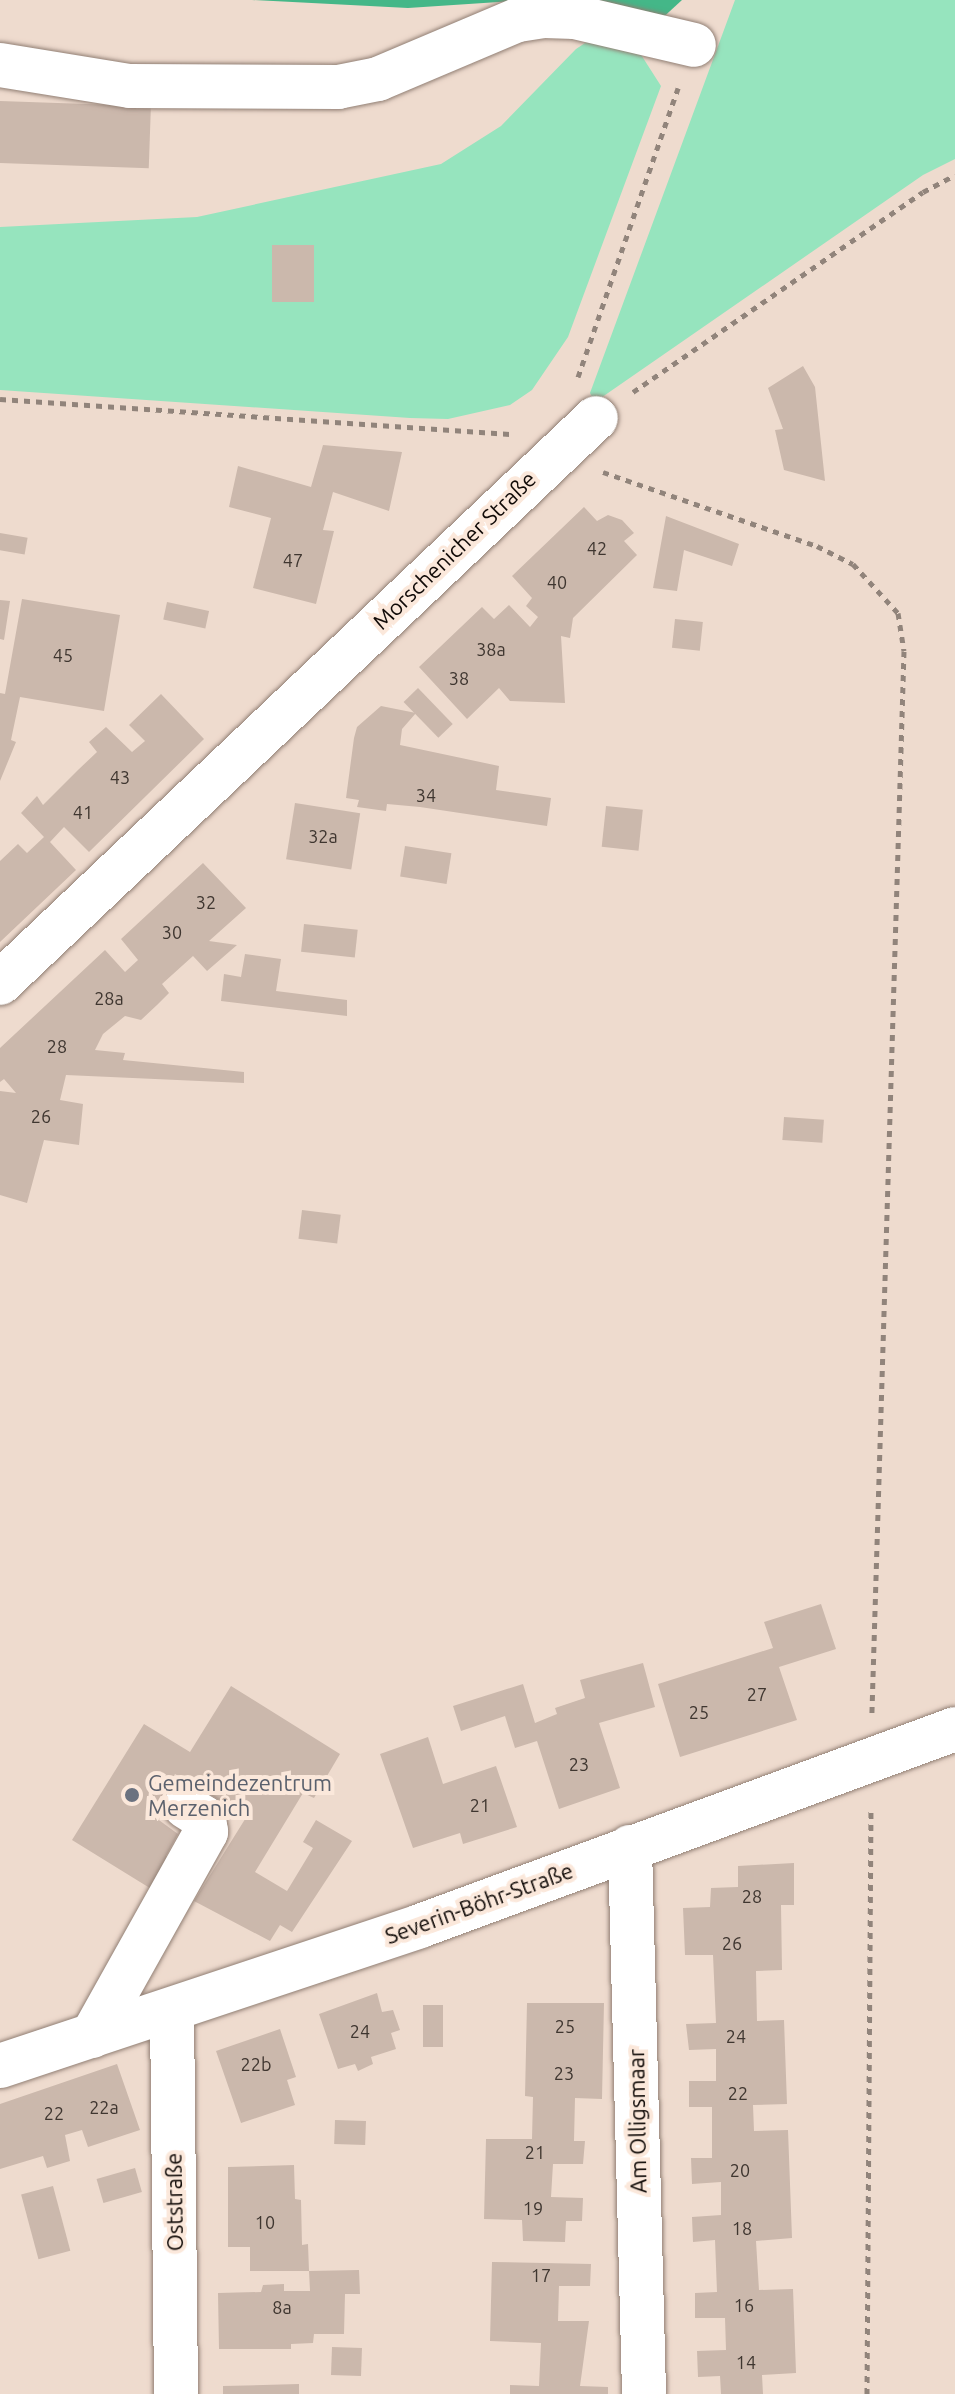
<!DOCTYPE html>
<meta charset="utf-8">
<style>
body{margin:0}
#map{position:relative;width:955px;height:2394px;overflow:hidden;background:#eedbce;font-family:Ubuntu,sans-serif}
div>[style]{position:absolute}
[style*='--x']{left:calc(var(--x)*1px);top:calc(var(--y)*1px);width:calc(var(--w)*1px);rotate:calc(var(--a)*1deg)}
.green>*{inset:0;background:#96e4be}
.forest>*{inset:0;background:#44b788}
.building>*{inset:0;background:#cbb8ac;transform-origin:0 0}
.path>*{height:5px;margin-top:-2.5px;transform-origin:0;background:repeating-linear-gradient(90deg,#91847b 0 6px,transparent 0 12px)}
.roads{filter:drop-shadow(0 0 2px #917f74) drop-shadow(0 0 2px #917f74)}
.minor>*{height:44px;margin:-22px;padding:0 22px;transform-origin:22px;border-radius:22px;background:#fff}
.dots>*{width:22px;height:22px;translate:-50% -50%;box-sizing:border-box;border:4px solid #fbe8db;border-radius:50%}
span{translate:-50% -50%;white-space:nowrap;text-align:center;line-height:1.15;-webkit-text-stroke:8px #fbe8db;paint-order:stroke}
.number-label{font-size:18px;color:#3f3630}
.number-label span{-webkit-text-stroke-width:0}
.street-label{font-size:22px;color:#100a07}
.worship-label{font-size:22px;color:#5b616d}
.left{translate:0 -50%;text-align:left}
</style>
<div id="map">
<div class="green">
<i style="clip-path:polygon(735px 0,955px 0,955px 159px,923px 175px,595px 402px,590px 393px)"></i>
<i style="clip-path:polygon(594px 37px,638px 50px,661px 86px,568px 337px,532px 390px,510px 405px,448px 419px,410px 418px,0 390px,0 227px,197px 217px,441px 164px,501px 126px,576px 49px)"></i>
</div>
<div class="forest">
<i style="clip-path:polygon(252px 0,529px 0,408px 8px)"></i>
<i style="clip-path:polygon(564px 0,682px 0,657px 23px)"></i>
</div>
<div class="building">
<i style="left:0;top:101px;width:151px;height:62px;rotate:2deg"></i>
<i style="left:272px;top:245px;width:42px;height:57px"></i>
<i style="clip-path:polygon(803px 366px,815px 387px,825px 481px,784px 470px,775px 430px,783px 429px,768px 388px)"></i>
<i style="clip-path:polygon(323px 445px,402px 452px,389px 511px,333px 492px,323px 530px,334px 531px,316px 604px,253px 588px,271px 518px,229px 507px,238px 466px,311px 487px)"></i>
<i style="clip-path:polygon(584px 507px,597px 521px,608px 515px,622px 520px,634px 533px,624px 541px,637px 555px,573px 618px,570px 638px,561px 636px,565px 703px,510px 701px,499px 688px,467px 719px,419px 667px,482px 607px,494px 619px,509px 605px,530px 627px,538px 617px,526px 606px,532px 598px,512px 576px)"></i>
<i style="clip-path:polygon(666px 516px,739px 544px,732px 566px,684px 550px,677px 591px,653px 588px)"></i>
<i style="left:0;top:533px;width:28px;height:17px;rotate:10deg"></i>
<i style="clip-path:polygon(22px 599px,120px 615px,104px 711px,20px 697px,11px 740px,16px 742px,0 781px,0 693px,5px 694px)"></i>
<i style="clip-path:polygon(0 600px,10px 601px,4px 640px,0 639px)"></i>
<i style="left:167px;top:602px;width:43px;height:18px;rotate:12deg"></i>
<i style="left:675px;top:619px;width:28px;height:29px;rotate:6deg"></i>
<i style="left:418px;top:688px;width:50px;height:20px;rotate:46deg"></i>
<i style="clip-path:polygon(161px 694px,204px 739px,89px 852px,64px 827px,50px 842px,76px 870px,0 942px,0 861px,18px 844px,27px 853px,44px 837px,21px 813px,37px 796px,43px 805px,78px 770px,97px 752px,89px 742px,106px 727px,132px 752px,145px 741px,129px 725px)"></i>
<i style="clip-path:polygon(381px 706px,416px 713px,402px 729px,400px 745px,499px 766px,496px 790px,551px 798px,547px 826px,420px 807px,387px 804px,386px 811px,357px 807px,359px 800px,346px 798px,354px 738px,357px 727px)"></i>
<i style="left:295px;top:803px;width:66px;height:57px;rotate:9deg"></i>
<i style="left:606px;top:806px;width:37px;height:41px;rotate:6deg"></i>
<i style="left:405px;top:846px;width:47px;height:31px;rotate:9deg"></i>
<i style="clip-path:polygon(203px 863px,246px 908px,209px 941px,237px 945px,207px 971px,193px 956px,162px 984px,169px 993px,157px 1005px,141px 1020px,125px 1016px,103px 1034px,95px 1050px,125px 1053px,123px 1060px,244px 1072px,244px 1083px,66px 1075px,60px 1100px,83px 1104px,79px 1145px,44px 1140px,27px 1203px,0 1195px,0 1091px,16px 1093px,4px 1079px,0 1082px,0 1048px,105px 950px,125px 972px,138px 960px,121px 939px)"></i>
<i style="left:304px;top:924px;width:54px;height:28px;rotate:6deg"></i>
<i style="clip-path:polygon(245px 954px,281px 959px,276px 991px,347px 1000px,347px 1016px,221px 1001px,224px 974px,241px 977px)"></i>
<i style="left:784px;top:1117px;width:40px;height:23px;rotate:4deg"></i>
<i style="left:302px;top:1210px;width:39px;height:29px;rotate:7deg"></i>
<i style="clip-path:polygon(821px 1604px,836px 1649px,779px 1667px,797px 1720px,680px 1757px,658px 1684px,773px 1648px,764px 1622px)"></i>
<i style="clip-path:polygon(643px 1663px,655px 1707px,599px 1723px,620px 1788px,559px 1809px,537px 1741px,515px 1748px,505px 1716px,461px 1731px,453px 1706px,523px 1684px,535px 1723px,557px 1714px,555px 1708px,585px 1698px,580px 1680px)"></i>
<i style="clip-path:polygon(231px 1686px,340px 1754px,314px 1798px,303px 1793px,255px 1872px,287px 1891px,313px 1848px,303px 1842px,316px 1820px,352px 1841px,292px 1932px,280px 1925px,270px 1941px,194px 1901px,247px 1816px,175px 1774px,152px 1815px,178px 1834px,166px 1856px,171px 1860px,153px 1890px,72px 1840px,144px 1724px,190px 1752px)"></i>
<i style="clip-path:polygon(428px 1737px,443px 1784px,496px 1766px,517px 1827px,463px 1844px,460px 1833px,413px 1848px,380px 1754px)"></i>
<i style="clip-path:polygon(794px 1863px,794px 1905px,781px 1905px,782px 1970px,756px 1971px,757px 2021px,784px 2020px,787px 2104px,753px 2105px,754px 2131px,788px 2130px,792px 2238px,756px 2241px,759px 2290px,793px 2289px,796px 2373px,762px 2375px,763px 2394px,721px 2394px,720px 2376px,698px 2377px,697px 2351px,726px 2350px,725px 2318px,695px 2318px,695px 2293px,717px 2292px,715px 2240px,693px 2242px,692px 2217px,721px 2215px,721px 2182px,692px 2184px,691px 2158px,712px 2158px,712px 2107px,689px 2107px,689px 2081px,716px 2081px,716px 2049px,689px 2050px,686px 2024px,716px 2023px,713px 1955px,685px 1955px,683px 1908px,710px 1907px,711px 1888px,738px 1887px,738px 1866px)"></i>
<i style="clip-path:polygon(377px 1993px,382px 2012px,393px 2010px,400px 2030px,391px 2033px,396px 2049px,371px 2057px,373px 2064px,358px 2071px,355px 2064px,338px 2069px,319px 2014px)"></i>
<i style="clip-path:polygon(527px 2003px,604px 2003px,602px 2099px,575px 2098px,574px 2141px,585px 2141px,583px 2164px,553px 2164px,551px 2197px,583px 2198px,582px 2221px,566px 2221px,565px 2242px,523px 2241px,522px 2220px,484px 2219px,486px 2139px,532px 2139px,533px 2097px,525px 2096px)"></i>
<i style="left:423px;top:2005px;width:20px;height:42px"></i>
<i style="clip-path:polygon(280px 2029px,296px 2077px,287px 2080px,295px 2105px,241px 2123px,216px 2051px)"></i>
<i style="clip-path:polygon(117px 2064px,140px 2130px,88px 2147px,82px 2130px,65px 2135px,70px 2161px,47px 2168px,43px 2156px,0 2169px,0 2104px)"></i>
<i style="left:335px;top:2120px;width:31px;height:24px;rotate:2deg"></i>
<i style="clip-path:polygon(294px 2165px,295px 2199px,301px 2200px,302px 2245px,308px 2244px,309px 2271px,250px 2271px,250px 2247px,228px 2247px,228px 2167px)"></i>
<i style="left:135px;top:2168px;width:25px;height:40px;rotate:74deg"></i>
<i style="left:53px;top:2186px;width:67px;height:33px;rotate:75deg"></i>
<i style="clip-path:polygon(492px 2262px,591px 2264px,590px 2286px,559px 2286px,558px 2321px,589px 2321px,580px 2386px,608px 2387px,608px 2394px,510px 2394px,510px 2385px,539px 2386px,541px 2343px,490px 2341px)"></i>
<i style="clip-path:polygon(359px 2270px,360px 2294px,345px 2294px,344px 2334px,314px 2334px,313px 2343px,291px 2344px,291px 2349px,219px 2349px,218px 2293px,261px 2292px,263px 2285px,284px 2284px,284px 2291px,310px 2291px,309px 2271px)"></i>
<i style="left:332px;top:2347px;width:30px;height:28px;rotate:2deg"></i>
<i style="clip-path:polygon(299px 2384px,299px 2394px,223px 2394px,223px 2386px)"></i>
</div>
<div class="path">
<i style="--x:578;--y:377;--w:306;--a:-70.9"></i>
<i style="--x:633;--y:392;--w:352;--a:-34.6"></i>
<i style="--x:923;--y:192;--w:36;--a:-28"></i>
<i style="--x:0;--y:399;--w:511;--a:3.93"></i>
<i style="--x:603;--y:472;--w:226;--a:19.1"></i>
<i style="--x:817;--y:546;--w:40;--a:26.6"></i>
<i style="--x:853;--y:564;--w:67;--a:47.4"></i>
<i style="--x:898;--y:613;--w:38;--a:81"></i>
<i style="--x:904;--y:651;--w:1062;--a:91.73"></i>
<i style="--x:867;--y:2394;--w:587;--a:-89.61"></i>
</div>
<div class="roads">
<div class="minor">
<i style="--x:0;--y:65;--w:132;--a:9.2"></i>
<i style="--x:130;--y:86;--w:208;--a:0.3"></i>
<i style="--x:338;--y:87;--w:41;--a:-11.3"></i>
<i style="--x:378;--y:79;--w:152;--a:-22.9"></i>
<i style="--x:518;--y:20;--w:26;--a:-9"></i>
<i style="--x:544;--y:16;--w:31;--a:2"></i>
<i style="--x:575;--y:17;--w:122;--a:13.2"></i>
<i style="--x:0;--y:983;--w:821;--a:-43.47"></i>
<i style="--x:630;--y:1847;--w:547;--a:88.53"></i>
<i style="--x:172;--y:2010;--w:384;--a:89.4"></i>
<i style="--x:92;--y:2036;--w:234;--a:-60.8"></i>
<i style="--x:206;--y:1832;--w:14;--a:-98"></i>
<i style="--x:204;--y:1818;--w:22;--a:-148"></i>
<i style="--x:0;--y:2066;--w:443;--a:-18.4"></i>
<i style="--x:420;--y:1926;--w:570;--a:-20.21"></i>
</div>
</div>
<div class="dots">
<i style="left:132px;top:1795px;background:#6b7280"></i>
</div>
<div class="number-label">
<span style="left:597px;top:548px">42</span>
<span style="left:293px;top:560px">47</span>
<span style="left:557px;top:582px">40</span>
<span style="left:491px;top:649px">38a</span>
<span style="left:63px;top:655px">45</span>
<span style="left:459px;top:678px">38</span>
<span style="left:120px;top:777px">43</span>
<span style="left:426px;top:795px">34</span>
<span style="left:83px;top:812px">41</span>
<span style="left:323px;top:836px">32a</span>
<span style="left:206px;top:902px">32</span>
<span style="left:172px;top:932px">30</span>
<span style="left:109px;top:998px">28a</span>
<span style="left:57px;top:1046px">28</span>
<span style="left:41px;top:1116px">26</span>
<span style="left:757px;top:1694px">27</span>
<span style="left:699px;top:1712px">25</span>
<span style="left:579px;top:1764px">23</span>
<span style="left:480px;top:1805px">21</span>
<span style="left:752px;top:1896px">28</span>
<span style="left:732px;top:1943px">26</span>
<span style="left:565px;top:2026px">25</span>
<span style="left:360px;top:2031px">24</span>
<span style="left:736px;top:2036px">24</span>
<span style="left:256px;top:2064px">22b</span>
<span style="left:564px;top:2073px">23</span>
<span style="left:738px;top:2093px">22</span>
<span style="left:104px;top:2107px">22a</span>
<span style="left:54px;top:2113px">22</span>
<span style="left:535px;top:2152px">21</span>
<span style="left:740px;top:2170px">20</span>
<span style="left:533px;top:2208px">19</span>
<span style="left:265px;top:2222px">10</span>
<span style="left:742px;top:2228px">18</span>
<span style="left:541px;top:2275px">17</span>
<span style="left:744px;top:2305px">16</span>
<span style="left:282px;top:2307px">8a</span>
<span style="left:746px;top:2362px">14</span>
</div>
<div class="street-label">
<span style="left:454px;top:550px;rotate:-44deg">Morschenicher Straße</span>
<span style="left:479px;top:1903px;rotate:-20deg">Severin-Böhr-Straße</span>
<span style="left:637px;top:2121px;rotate:-91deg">Am Olligsmaar</span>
<span style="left:174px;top:2202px;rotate:-91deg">Oststraße</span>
</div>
<div class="worship-label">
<span class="left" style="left:148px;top:1795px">Gemeindezentrum<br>Merzenich</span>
</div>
</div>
